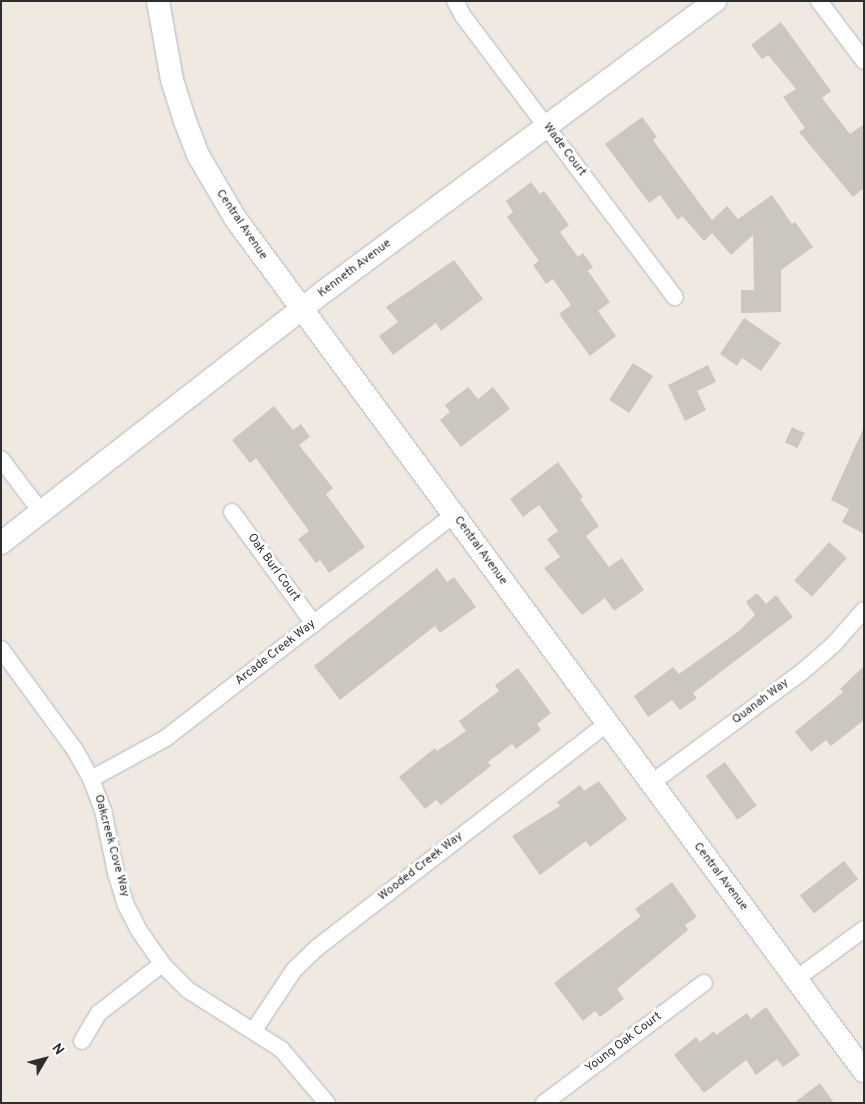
<!DOCTYPE html>
<style>
body{margin:0}
#map{position:relative;width:865px;height:1104px;overflow:hidden;background:#efe9e1;font-family:Overpass,sans-serif}
div>[style]{position:absolute}
[style*='--x']{left:calc(var(--x)*1px);top:calc(var(--y)*1px);width:calc(var(--w)*1px);rotate:calc(var(--a)*1deg)}
.building>*{inset:0;background:#cbc7bf;transform-origin:0 0}
.roads{filter:drop-shadow(0 0 1px #b4b7c1) drop-shadow(0 0 1px #b4b7c1)}
.street>*{height:16px;margin:-8px;padding:0 8px;transform-origin:8px;border-radius:8px;background:#fff}
.secondary>*{height:22px;margin:-11px;padding:0 11px;transform-origin:11px;border-radius:11px;background:#fff}
span{translate:-50% -50%;white-space:nowrap;text-align:center;line-height:1.15;-webkit-text-stroke:5px #fff;paint-order:stroke}
.street-label{font-size:12px;color:#2e2e2e}
.frame{position:absolute;inset:0;border:2px solid #2e2e2e;pointer-events:none}
.north{position:absolute;left:20px;top:1034px;width:50px;height:50px;-webkit-text-stroke:4px #fff;paint-order:stroke;rotate:53deg;font-size:14px;font-weight:700;line-height:20px;text-align:center;color:#2e2e2e}
.north::after{content:'';display:block;margin:auto;width:18px;height:22px;background:#2e2e2e;clip-path:polygon(50% 0,100% 100%,50% 72%,0 100%)}
</style>
<div id="map">
<div class="building">
<i style="clip-path:polygon(781px 22px,831px 91px,822px 98px,850px 134px,864px 124px,864px 188px,853px 197px,799px 132px,805px 128px,783px 97px,796px 89px,768px 55px,762px 59px,751px 45px)"></i>
<i style="clip-path:polygon(642px 117px,657px 137px,653px 140px,712px 220px,727px 206px,738px 219px,772px 195px,792px 224px,795px 222px,813px 247px,781px 270px,781px 312px,741px 313px,741px 290px,754px 290px,753px 235px,731px 255px,712px 233px,704px 241px,682px 216px,678px 220px,660px 195px,649px 203px,605px 144px)"></i>
<i style="clip-path:polygon(531px 182px,540px 194px,544px 191px,569px 225px,560px 232px,578px 257px,583px 253px,593px 267px,588px 271px,610px 302px,598px 311px,616px 336px,590px 356px,559px 314px,571px 305px,553px 279px,546px 284px,533px 265px,539px 261px,507px 217px,513px 212px,506px 201px)"></i>
<i style="clip-path:polygon(454px 260px,483px 299px,441px 331px,436px 323px,393px 355px,379px 336px,398px 322px,386px 307px)"></i>
<i style="clip-path:polygon(744px 318px,781px 343px,761px 371px,742px 358px,737px 366px,720px 354px)"></i>
<i style="left:633px;top:363px;width:24px;height:44px;rotate:33deg"></i>
<i style="clip-path:polygon(708px 365px,716px 382px,697px 391px,706px 410px,685px 421px,668px 385px)"></i>
<i style="clip-path:polygon(468px 387px,478px 399px,493px 387px,510px 409px,461px 447px,440px 420px,450px 412px,445px 405px)"></i>
<i style="clip-path:polygon(274px 406px,293px 430px,301px 424px,310px 437px,299px 445px,333px 488px,326px 494px,365px 547px,329px 573px,320px 560px,316px 563px,298px 539px,309px 531px,274px 483px,256px 458px,250px 463px,232px 440px)"></i>
<i style="left:792px;top:427px;width:14px;height:17px;rotate:25deg"></i>
<i style="clip-path:polygon(863px 429px,864px 430px,864px 534px,842px 522px,849px 509px,831px 500px)"></i>
<i style="clip-path:polygon(558px 462px,583px 497px,580px 499px,599px 526px,586px 536px,609px 567px,622px 558px,644px 590px,614px 611px,605px 598px,582px 615px,544px 568px,560px 557px,547px 539px,558px 531px,539px 505px,523px 517px,510px 499px)"></i>
<i style="left:829px;top:542px;width:24px;height:52px;rotate:42deg"></i>
<i style="clip-path:polygon(437px 568px,447px 582px,454px 577px,476px 607px,440px 633px,435px 626px,340px 700px,314px 666px)"></i>
<i style="clip-path:polygon(757px 593px,766px 604px,776px 595px,793px 617px,693px 693px,697px 698px,680px 710px,672px 700px,648px 717px,634px 696px,673px 667px,679px 674px,739px 631px,755px 615px,746px 602px)"></i>
<i style="clip-path:polygon(864px 666px,864px 720px,831px 746px,826px 740px,811px 752px,795px 732px,843px 692px,840px 689px)"></i>
<i style="clip-path:polygon(518px 668px,551px 713px,537px 724px,541px 730px,516px 749px,512px 744px,488px 762px,491px 766px,441px 805px,436px 800px,425px 809px,399px 777px,435px 748px,437px 751px,466px 731px,459px 721px,499px 691px,495px 685px)"></i>
<i style="left:725px;top:762px;width:54px;height:24px;rotate:54deg"></i>
<i style="clip-path:polygon(599px 781px,627px 819px,590px 847px,586px 841px,540px 875px,512px 836px,560px 806px,557px 802px,580px 785px,584px 791px)"></i>
<i style="left:844px;top:861px;width:23px;height:56px;rotate:52deg"></i>
<i style="clip-path:polygon(672px 882px,697px 917px,685px 925px,688px 930px,617px 989px,624px 999px,600px 1017px,595px 1011px,583px 1021px,554px 983px,641px 916px,635px 909px)"></i>
<i style="clip-path:polygon(766px 1007px,800px 1055px,783px 1067px,777px 1059px,756px 1075px,746px 1060px,704px 1093px,674px 1055px,696px 1037px,700px 1042px,714px 1031px,716px 1035px,747px 1013px,751px 1019px)"></i>
<i style="clip-path:polygon(820px 1083px,834px 1103px,794px 1103px)"></i>
</div>
<div class="roads">
<div class="street">
<i style="--x:455;--y:1;--w:17;--a:62"></i>
<i style="--x:463;--y:16;--w:352;--a:53"></i>
<i style="--x:819;--y:1;--w:75;--a:53.1"></i>
<i style="--x:1;--y:459;--w:68;--a:52.8"></i>
<i style="--x:232;--y:512;--w:139;--a:53.8"></i>
<i style="--x:1;--y:649;--w:125;--a:53.8"></i>
<i style="--x:75;--y:750;--w:33;--a:61"></i>
<i style="--x:91;--y:779;--w:33;--a:69"></i>
<i style="--x:103;--y:810;--w:64;--a:78.3"></i>
<i style="--x:116;--y:873;--w:34;--a:73"></i>
<i style="--x:126;--y:905;--w:30;--a:63"></i>
<i style="--x:140;--y:932;--w:39;--a:55"></i>
<i style="--x:162;--y:964;--w:37;--a:45"></i>
<i style="--x:188;--y:990;--w:110;--a:32.4"></i>
<i style="--x:281;--y:1049;--w:71;--a:49.6"></i>
<i style="--x:91;--y:779;--w:85;--a:-28.7"></i>
<i style="--x:166;--y:738;--w:363;--a:-37.8"></i>
<i style="--x:650;--y:784;--w:189;--a:-36.4"></i>
<i style="--x:802;--y:672;--w:43;--a:-41.2"></i>
<i style="--x:834;--y:644;--w:45;--a:-48.6"></i>
<i style="--x:796;--y:979;--w:84;--a:-36.3"></i>
<i style="--x:254;--y:1030;--w:72;--a:-56.3"></i>
<i style="--x:294;--y:970;--w:33;--a:-44"></i>
<i style="--x:318;--y:947;--w:365;--a:-37.7"></i>
<i style="--x:82;--y:1041;--w:33;--a:-59"></i>
<i style="--x:99;--y:1013;--w:80;--a:-37.9"></i>
<i style="--x:544;--y:1103;--w:200;--a:-36.9"></i>
</div>
<div class="secondary">
<i style="--x:158;--y:1;--w:80;--a:80"></i>
<i style="--x:172;--y:80;--w:43;--a:72.4"></i>
<i style="--x:185;--y:121;--w:36;--a:69"></i>
<i style="--x:198;--y:155;--w:73;--a:59.6"></i>
<i style="--x:235;--y:218;--w:1060;--a:53.6"></i>
<i style="--x:1;--y:543;--w:412;--a:-37.9"></i>
<i style="--x:326;--y:290;--w:485;--a:-36.6"></i>
</div>
</div>
<div class="street-label">
<span style="left:564px;top:150px;rotate:53deg">Wade Court</span>
<span style="left:241px;top:225px;rotate:56deg">Central Avenue</span>
<span style="left:355px;top:269px;rotate:-37deg">Kenneth Avenue</span>
<span style="left:480px;top:551px;rotate:54deg">Central Avenue</span>
<span style="left:273px;top:568px;rotate:54deg">Oak Burl Court</span>
<span style="left:276px;top:653px;rotate:-38deg">Arcade Creek Way</span>
<span style="left:761px;top:702px;rotate:-37deg">Quanah Way</span>
<span style="left:111px;top:846px;rotate:75deg">Oakcreek Cove Way</span>
<span style="left:421px;top:867px;rotate:-38deg">Wooded Creek Way</span>
<span style="left:720px;top:877px;rotate:53deg">Central Avenue</span>
<span style="left:624px;top:1043px;rotate:-37deg">Young Oak Court</span>
</div>
<div class="frame"></div>
<div class="north">N</div>
</div>
